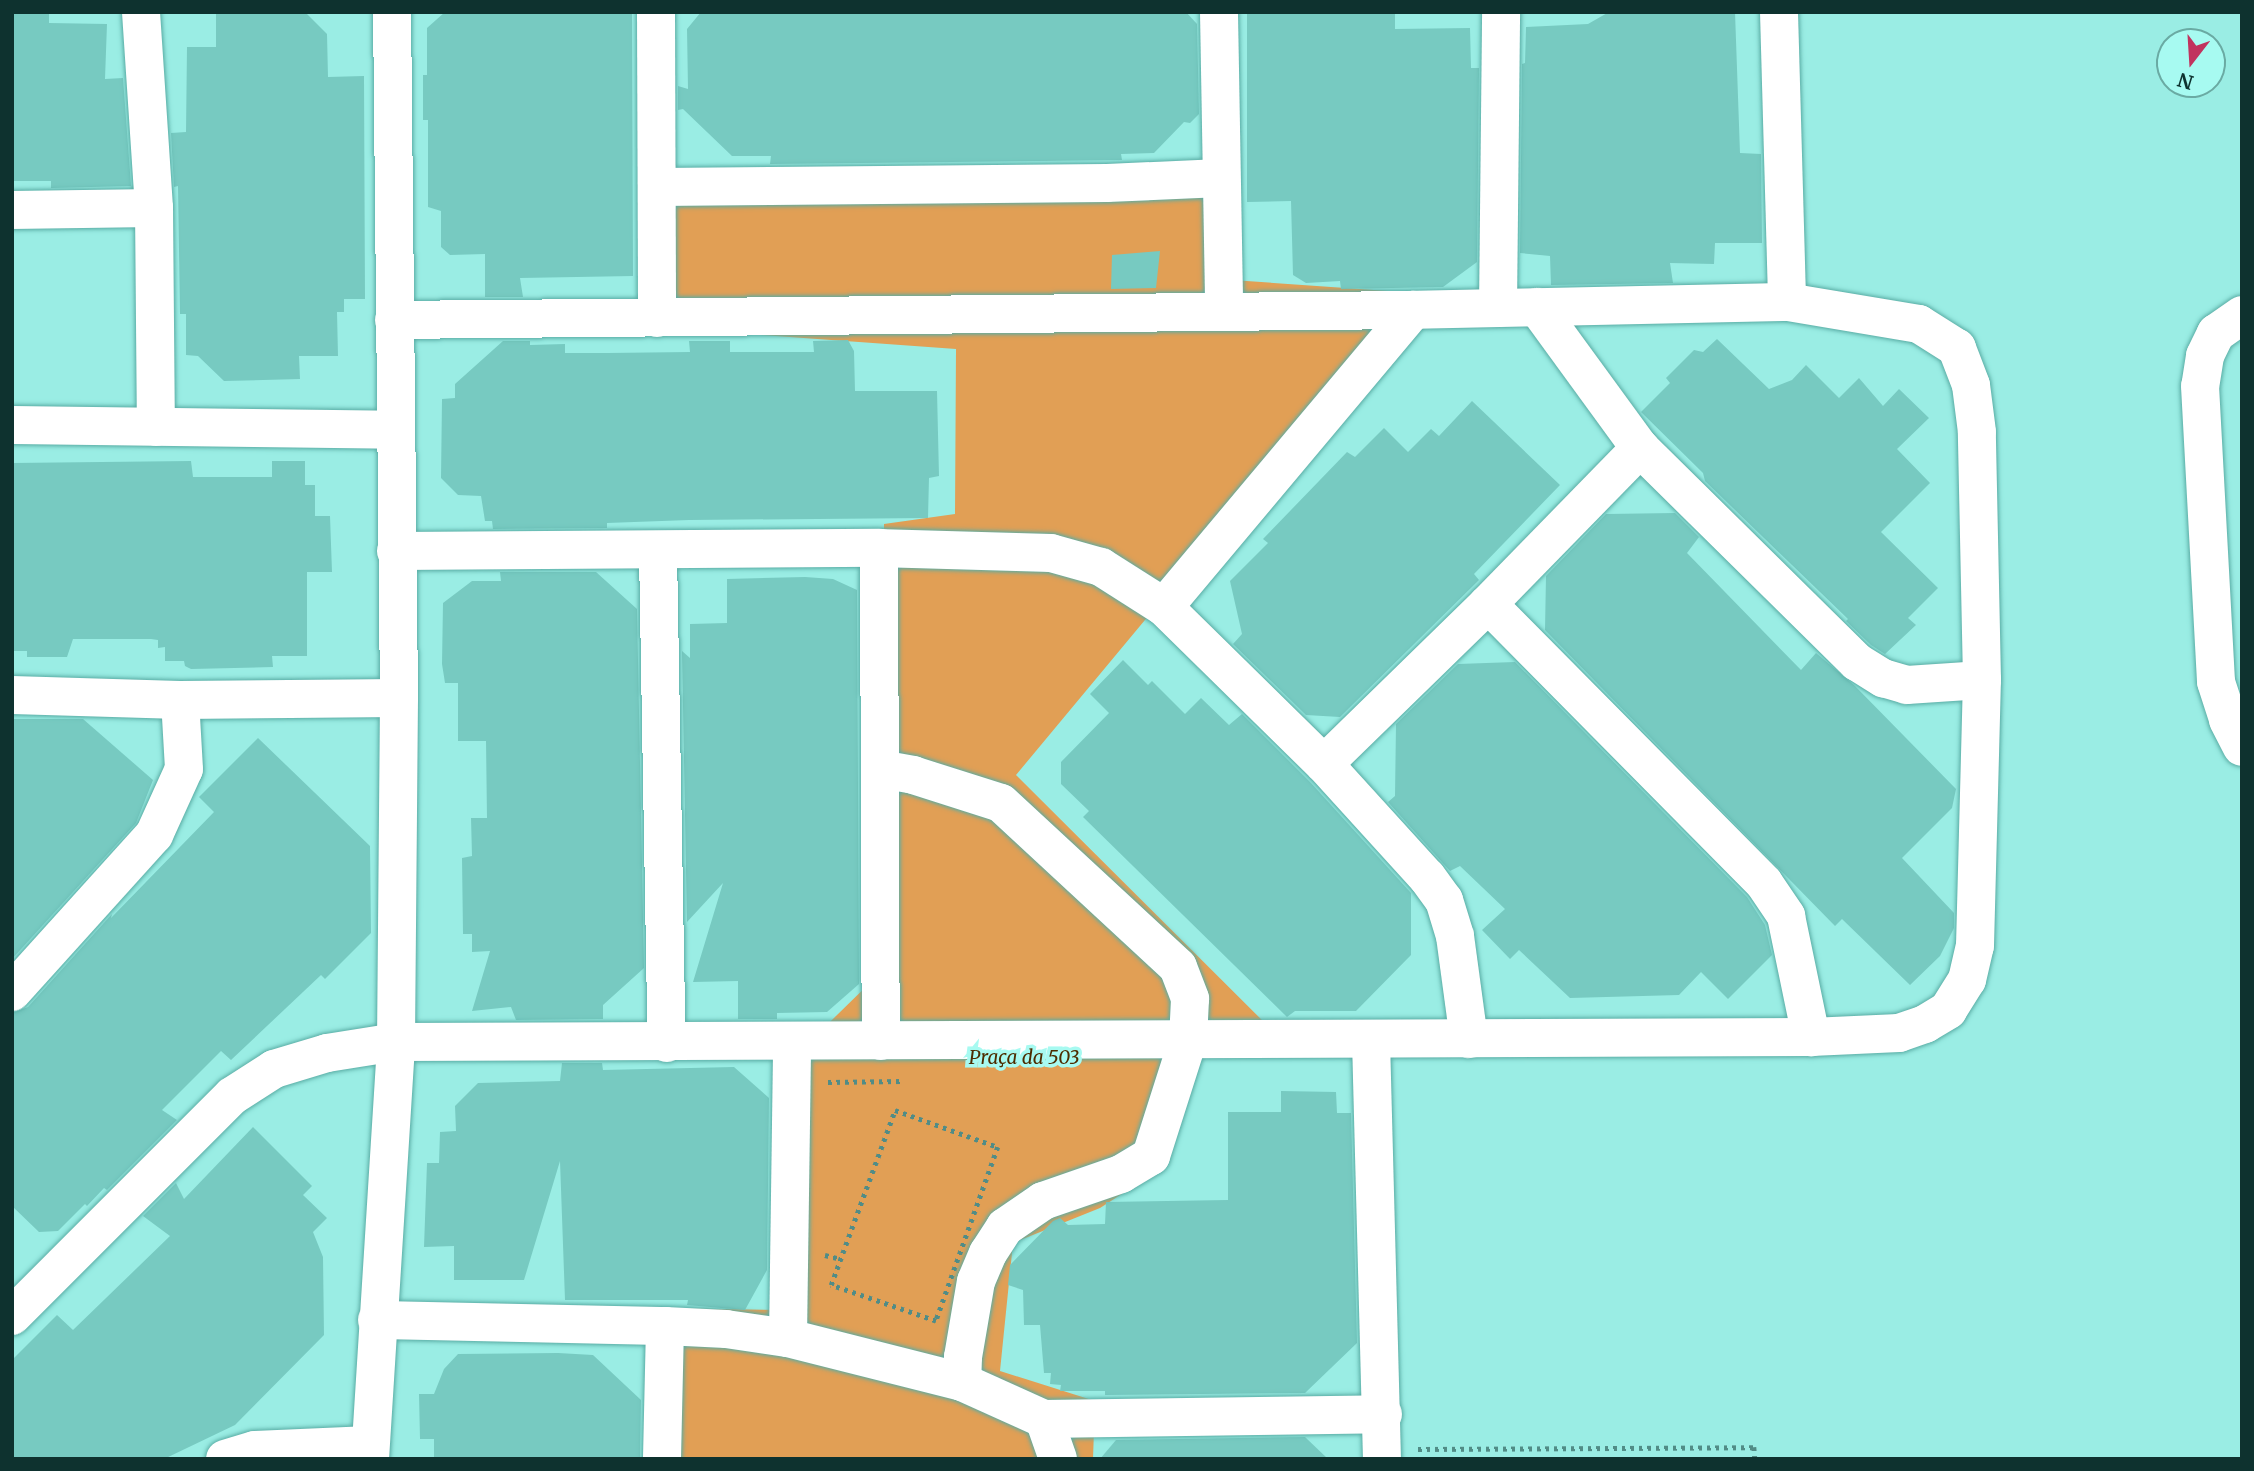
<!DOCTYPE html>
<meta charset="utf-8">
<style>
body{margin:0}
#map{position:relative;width:2254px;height:1471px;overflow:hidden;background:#9aede4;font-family:Merriweather,serif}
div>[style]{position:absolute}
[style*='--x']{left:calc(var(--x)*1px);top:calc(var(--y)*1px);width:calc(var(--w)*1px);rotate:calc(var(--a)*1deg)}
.green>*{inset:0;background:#e19f55}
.building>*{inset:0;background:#77cac1}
.path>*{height:4.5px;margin-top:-2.25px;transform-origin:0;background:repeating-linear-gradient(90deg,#518c86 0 3.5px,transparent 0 8.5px)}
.roads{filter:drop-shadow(0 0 2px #59aca4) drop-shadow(0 0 2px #59aca4)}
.minor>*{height:38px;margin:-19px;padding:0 19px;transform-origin:19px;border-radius:19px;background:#fff}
.tertiary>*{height:38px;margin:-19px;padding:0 19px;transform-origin:19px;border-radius:19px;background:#fff}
span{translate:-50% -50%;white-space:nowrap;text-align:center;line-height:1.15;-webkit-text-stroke:7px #a7faf1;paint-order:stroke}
.park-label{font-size:19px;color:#4d2c00;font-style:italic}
.frame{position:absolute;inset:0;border:14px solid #0e322f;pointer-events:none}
.north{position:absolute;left:2156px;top:28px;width:70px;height:70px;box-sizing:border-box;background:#a7faf1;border:2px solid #6aaaa3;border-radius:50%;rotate:197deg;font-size:19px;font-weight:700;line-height:28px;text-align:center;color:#0e322f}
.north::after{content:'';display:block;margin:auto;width:24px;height:32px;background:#c1335e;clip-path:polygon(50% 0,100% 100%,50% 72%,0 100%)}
</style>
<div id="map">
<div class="green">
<i style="clip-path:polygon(1223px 168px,1232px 280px,1417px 293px,1016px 775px,1295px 1053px,1201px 1050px,1167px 1165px,1100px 1208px,1013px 1243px,1000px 1371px,1095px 1401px,1093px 1459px,659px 1459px,656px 1308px,786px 1310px,790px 1061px,881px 972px,884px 524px,955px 514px,956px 349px,664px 328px,662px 179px)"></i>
</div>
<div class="building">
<i style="clip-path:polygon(13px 12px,49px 12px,49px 23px,107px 24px,105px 79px,123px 78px,131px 186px,51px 188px,51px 181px,12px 181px)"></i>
<i style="clip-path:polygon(216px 12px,305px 12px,327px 34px,328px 77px,364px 76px,365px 299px,344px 299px,344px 312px,337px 312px,338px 356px,299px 356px,300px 379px,224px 381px,198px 356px,186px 355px,186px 314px,180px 314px,178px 186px,174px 187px,171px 133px,186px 132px,187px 47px,216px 47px)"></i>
<i style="clip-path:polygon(445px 12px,632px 12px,633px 276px,520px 278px,523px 297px,485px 297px,485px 254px,450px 255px,441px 247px,441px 211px,428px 207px,428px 120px,423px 120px,423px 75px,427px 75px,427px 28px)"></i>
<i style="clip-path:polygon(701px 12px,1186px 12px,1197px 24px,1199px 114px,1190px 123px,1184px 122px,1154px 153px,1121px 154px,1122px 160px,770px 164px,771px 156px,732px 156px,683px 109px,678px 110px,678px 86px,688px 89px,687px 29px)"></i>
<i style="clip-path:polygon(1247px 12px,1395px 12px,1395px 29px,1470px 28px,1471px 68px,1479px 68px,1477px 262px,1443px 287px,1341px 289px,1340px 281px,1306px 283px,1293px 275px,1291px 201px,1247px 202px)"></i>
<i style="clip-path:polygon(1609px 12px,1735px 12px,1740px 153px,1761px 154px,1762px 243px,1715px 243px,1714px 264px,1670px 263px,1673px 283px,1551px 285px,1550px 256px,1520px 253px,1522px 64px,1525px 63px,1526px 27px,1588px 24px)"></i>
<i style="clip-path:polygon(1160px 251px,1156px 288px,1111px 289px,1112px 255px)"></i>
<i style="clip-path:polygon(1717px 339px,1769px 389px,1792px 380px,1806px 365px,1839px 398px,1859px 378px,1883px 406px,1899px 389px,1929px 418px,1897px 449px,1930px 483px,1881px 532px,1938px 588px,1908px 618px,1916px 625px,1885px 654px,1871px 645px,1846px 621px,1848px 619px,1705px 481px,1703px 473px,1641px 412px,1670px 383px,1666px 378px,1694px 350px,1703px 352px)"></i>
<i style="clip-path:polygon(848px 340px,854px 351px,855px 391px,937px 391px,939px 476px,929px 478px,928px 518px,689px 520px,607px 523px,607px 528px,493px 529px,492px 521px,485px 521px,481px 496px,458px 495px,441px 478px,442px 399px,455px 398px,455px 384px,503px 341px,530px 341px,530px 345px,565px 344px,565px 353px,607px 353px,690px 352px,689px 341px,730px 341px,730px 352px,814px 352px,813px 341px)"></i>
<i style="clip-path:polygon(1472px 401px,1560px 485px,1474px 574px,1479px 580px,1340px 717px,1306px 715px,1233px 644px,1242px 634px,1230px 581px,1268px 543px,1263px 539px,1347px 452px,1355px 457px,1384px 428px,1408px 452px,1431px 429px,1439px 436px)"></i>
<i style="clip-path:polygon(191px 461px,193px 477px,272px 477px,272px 461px,305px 461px,305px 485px,315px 485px,315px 516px,330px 516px,332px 572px,307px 572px,307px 656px,272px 656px,273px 667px,191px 669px,185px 666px,184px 661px,165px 661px,165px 647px,158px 648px,158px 640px,151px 639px,73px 639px,67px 657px,27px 657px,27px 651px,12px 651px,12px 463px)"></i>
<i style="clip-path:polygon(1675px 513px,1699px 537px,1687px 553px,1801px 670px,1816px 653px,1855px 686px,1956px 789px,1952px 808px,1902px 858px,1954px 913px,1954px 928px,1940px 956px,1910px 985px,1842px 919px,1835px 926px,1545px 630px,1546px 576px,1606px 514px)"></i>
<i style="clip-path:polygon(500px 572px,596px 572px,637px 609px,644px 968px,603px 1005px,603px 1019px,516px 1020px,511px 1007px,472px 1011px,490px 951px,472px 952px,472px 934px,463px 934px,462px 858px,472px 856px,471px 818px,487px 818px,486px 741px,458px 741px,458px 683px,445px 683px,442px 664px,443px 603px,472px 581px,501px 581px)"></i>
<i style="clip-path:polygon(805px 577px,833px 579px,857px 590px,859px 984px,827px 1012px,777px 1013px,777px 1019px,738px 1019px,738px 981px,693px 982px,723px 883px,687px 922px,682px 651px,690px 658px,690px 624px,727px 623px,727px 579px)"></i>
<i style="clip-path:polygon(1123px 660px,1148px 685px,1152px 681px,1185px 714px,1201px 698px,1229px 725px,1242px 714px,1311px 783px,1411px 893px,1411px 955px,1356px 1011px,1295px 1011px,1287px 1017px,1083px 817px,1089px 811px,1061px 784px,1061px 762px,1109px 713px,1090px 694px)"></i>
<i style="clip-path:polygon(1515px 662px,1747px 897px,1765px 925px,1772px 955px,1728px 999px,1701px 972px,1679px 995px,1570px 998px,1519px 950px,1510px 959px,1482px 930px,1505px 909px,1460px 866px,1450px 871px,1388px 802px,1395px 796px,1396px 724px,1458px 664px)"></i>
<i style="clip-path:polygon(12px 719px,83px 719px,153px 780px,136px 823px,12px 959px)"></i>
<i style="clip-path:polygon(258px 738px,370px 846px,371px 933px,325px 979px,321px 975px,231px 1060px,221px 1051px,162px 1110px,177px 1120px,107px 1190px,104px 1188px,87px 1206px,85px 1204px,58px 1231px,39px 1232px,12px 1206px,12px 1013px,28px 1007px,112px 914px,111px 918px,214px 812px,199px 797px)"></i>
<i style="clip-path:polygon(562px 1063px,602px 1063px,603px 1070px,734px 1067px,769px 1098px,767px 1270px,745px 1310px,687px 1305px,688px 1300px,565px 1300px,560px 1161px,524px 1280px,454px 1280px,454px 1246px,424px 1247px,427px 1163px,439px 1163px,440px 1132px,456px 1131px,455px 1106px,478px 1083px,560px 1081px)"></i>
<i style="clip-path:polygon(1281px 1091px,1336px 1092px,1337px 1113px,1351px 1113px,1357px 1343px,1305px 1393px,1105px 1395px,1105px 1391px,1060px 1391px,1061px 1385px,1050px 1384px,1051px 1373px,1044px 1373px,1040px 1325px,1024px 1325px,1023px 1290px,1008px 1285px,1010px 1265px,1053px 1221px,1060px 1218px,1068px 1225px,1105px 1224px,1106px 1202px,1228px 1200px,1228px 1112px,1281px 1112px)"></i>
<i style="clip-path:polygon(253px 1127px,312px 1186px,303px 1195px,327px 1218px,313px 1232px,323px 1257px,324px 1335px,235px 1425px,164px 1459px,12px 1459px,12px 1360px,57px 1315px,73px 1330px,170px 1236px,143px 1216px,176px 1183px,184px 1199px)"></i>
<i style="clip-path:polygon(558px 1353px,593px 1355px,641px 1400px,640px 1459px,434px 1459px,434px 1439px,420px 1439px,419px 1394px,434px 1394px,444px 1369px,458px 1354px)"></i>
<i style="clip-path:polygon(1305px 1437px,1328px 1459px,1100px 1459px,1116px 1440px)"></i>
</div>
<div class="path">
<i style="--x:828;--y:1082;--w:75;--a:-0.8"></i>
<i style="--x:895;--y:1110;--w:109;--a:19.8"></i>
<i style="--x:998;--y:1147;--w:185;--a:109.6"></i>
<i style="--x:936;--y:1321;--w:111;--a:-161.1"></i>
<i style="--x:831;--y:1285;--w:186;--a:-69.9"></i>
<i style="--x:825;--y:1255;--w:16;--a:14"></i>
<i style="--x:1418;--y:1449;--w:336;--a:-0.3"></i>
<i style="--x:1754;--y:1447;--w:12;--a:85"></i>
</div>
<div class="roads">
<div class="minor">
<i style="--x:141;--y:12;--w:196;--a:86.2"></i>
<i style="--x:154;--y:208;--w:219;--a:89.5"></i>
<i style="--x:656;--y:12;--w:306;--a:89.8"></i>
<i style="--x:1219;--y:12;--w:300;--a:89"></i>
<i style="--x:1779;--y:12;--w:290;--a:88.4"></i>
<i style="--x:658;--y:187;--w:449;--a:-0.5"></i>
<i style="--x:1107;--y:183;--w:114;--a:-2.5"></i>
<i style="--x:12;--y:210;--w:142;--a:-0.8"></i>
<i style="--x:1537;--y:307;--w:175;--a:53.9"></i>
<i style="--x:1640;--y:448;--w:305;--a:44.6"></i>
<i style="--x:1857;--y:662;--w:31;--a:32"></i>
<i style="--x:1883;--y:678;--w:25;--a:16"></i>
<i style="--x:1907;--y:685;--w:75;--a:-3.8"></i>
<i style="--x:1498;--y:308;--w:296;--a:-89.4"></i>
<i style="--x:2242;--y:315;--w:32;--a:145"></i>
<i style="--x:2216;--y:333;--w:25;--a:116"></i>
<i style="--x:2205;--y:356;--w:30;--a:99"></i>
<i style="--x:2200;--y:386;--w:296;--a:86.9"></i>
<i style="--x:2216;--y:682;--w:40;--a:72"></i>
<i style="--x:2228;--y:720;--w:30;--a:63"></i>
<i style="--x:12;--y:425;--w:383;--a:0.7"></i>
<i style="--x:879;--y:548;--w:493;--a:89.8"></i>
<i style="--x:396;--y:551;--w:483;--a:-0.4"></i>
<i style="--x:879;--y:548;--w:172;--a:1.7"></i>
<i style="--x:1051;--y:553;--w:52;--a:15.6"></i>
<i style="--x:1101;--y:567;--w:75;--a:32.4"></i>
<i style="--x:1164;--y:607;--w:224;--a:44.5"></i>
<i style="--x:1324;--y:764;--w:153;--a:47.7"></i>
<i style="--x:1427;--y:877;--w:29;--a:54"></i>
<i style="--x:1444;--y:900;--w:38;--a:73"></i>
<i style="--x:1455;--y:936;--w:104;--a:82.3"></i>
<i style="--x:658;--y:551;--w:492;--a:89"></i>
<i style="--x:1488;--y:604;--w:392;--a:45.3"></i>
<i style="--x:1764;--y:883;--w:40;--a:56"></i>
<i style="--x:1786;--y:916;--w:124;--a:78.3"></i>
<i style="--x:1164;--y:607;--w:388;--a:-50"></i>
<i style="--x:12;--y:695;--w:168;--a:1.7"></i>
<i style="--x:180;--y:700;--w:219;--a:-0.5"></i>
<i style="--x:1324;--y:764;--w:229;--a:-44.3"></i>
<i style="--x:1488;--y:604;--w:218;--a:-45.7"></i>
<i style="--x:880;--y:769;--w:34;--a:10"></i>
<i style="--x:913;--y:775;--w:92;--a:17.7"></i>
<i style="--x:1001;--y:803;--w:241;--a:42.8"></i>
<i style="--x:1178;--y:967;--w:34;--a:69"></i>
<i style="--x:1190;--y:999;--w:41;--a:92.8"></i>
<i style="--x:1188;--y:1040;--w:122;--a:107.7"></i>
<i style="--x:1151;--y:1156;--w:35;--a:149"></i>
<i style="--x:1121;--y:1174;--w:83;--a:160.9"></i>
<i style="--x:1043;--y:1201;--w:46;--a:145.6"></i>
<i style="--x:1005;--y:1227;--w:31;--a:123"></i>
<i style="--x:988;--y:1253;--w:30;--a:113"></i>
<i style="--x:976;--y:1281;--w:77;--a:99.7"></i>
<i style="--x:963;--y:1357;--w:25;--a:92"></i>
<i style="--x:12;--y:992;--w:212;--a:-47.9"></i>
<i style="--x:154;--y:835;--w:72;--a:-65.6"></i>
<i style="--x:184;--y:769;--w:69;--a:-93.3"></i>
<i style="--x:1371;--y:1040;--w:419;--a:88.5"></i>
<i style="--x:12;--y:1316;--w:311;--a:-45"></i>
<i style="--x:232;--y:1096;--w:50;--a:-32.7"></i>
<i style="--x:274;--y:1069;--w:55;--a:-16.8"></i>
<i style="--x:327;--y:1053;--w:70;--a:-9.1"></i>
<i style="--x:396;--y:1042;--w:1415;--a:-0.2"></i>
<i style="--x:1811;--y:1037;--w:88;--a:-2.6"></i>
<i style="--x:1899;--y:1033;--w:28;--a:-19"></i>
<i style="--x:1925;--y:1024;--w:27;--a:-31"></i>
<i style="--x:1948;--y:1010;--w:36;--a:-58"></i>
<i style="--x:1967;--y:980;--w:35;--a:-77"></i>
<i style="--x:1975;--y:946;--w:266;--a:-88.5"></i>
<i style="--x:1982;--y:680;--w:248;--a:-91.2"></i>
<i style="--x:1977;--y:432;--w:47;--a:-97.3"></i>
<i style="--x:1971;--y:385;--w:40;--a:-111"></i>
<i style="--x:1957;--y:348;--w:45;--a:-147.7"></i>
<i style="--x:1919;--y:324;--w:134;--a:-170.5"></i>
<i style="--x:1787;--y:302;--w:374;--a:178.8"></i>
<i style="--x:1413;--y:310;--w:1019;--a:179.44"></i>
<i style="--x:377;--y:1320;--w:288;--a:1.2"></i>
<i style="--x:665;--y:1326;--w:133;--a:91.3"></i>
<i style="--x:665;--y:1326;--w:61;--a:2.8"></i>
<i style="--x:726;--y:1329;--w:63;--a:8.3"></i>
<i style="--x:788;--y:1338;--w:179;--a:14.2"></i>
<i style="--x:962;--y:1382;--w:90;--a:24.3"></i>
<i style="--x:1044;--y:1419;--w:42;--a:70.7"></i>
<i style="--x:788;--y:1338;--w:296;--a:-89.2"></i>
<i style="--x:1044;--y:1419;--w:339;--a:-0.8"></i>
<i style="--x:225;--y:1459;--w:31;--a:-17"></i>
<i style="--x:255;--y:1450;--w:115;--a:-2.5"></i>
</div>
<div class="tertiary">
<i style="--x:370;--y:1459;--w:418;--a:-86.4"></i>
<i style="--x:396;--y:1042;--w:344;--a:-89.5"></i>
<i style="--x:399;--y:698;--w:686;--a:-90.58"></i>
</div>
</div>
<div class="park-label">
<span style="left:1024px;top:1058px">Praça da 503</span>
</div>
<div class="frame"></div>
<div class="north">N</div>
</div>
